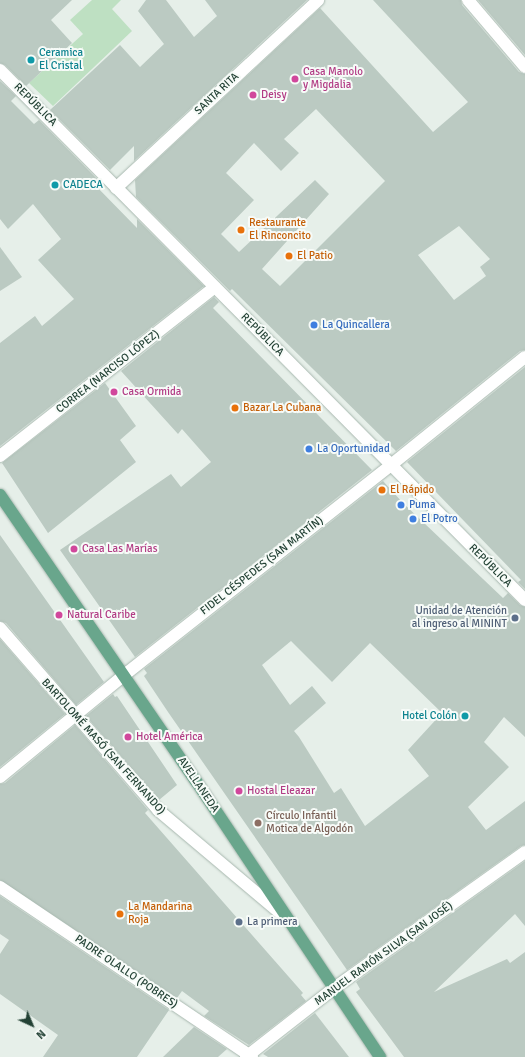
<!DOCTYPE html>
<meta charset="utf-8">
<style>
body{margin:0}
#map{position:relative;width:525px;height:1057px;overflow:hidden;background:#e6efe9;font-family:Signika,sans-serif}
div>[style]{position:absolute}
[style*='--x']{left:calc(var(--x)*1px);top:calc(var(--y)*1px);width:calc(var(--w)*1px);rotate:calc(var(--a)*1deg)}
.green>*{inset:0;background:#bee0c2}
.building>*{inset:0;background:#bbcac2}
.roads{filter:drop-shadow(0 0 1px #a8b8af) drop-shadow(0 0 1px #a8b8af)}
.street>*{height:12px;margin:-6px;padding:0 6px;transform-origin:6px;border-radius:6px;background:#fff}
.secondary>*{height:12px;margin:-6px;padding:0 6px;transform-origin:6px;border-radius:6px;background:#fff}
.primary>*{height:12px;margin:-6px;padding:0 6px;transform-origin:6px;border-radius:6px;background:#69a68c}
.dots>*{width:11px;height:11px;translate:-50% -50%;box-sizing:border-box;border:2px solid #f7fbf8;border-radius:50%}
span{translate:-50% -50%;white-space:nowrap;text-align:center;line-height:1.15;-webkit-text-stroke:4px #f7fbf8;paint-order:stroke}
.culture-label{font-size:11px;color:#0d838f}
.left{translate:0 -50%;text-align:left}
.right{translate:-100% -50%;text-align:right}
.hotel-label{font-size:11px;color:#b23c85}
.street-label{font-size:11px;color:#234235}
.food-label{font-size:11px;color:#c56008}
.shop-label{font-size:11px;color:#366cbe}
.service-label{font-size:11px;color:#4e5e75}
.education-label{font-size:11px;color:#785e54}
.north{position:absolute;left:12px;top:1005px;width:40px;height:40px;-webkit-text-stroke:3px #f7fbf8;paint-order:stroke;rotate:136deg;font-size:11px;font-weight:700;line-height:16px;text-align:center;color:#234235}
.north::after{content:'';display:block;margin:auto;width:14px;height:18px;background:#234235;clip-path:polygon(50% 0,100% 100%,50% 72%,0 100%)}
</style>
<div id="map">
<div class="green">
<i style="clip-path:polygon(92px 0,121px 0,112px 9px,132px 31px,53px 106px,29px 83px,83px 34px,70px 20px)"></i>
</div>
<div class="building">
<i style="clip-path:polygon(0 0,72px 0,51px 20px,72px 43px,26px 86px,5px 65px,0 63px)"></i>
<i style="clip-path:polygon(146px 0,166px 0,194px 37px,217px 16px,205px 0,307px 0,134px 161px,134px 146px,110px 170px,50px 110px,120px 45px,140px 67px,164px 44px,138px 11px)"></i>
<i style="clip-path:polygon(evenodd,373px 0,461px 0,462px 5px,519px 72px,525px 74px,525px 350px,520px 351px,396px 451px,232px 289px,230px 291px,136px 197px,135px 180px,320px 8px,433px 132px,468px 102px,373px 0,316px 109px,385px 181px,280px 286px,262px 269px,329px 194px,315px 180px,239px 252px,221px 234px,254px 200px,226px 173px,254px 143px,281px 171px,299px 153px,284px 139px,316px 109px,373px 0,459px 226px,490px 259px,480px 267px,486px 276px,454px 300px,418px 255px,459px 226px)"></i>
<i style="clip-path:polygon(478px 0,525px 0,525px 55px)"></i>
<i style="clip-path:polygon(0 81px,16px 96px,11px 101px,34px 124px,39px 120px,99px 181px,95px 185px,137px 228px,137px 219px,204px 286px,0 446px,0 343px,35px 316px,42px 326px,74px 299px,38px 260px,61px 239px,33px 204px,8px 229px,0 219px)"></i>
<i style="clip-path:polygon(0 247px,22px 277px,0 291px)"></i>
<i style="clip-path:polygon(214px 297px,219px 302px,213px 308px,372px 470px,135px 657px,60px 550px,171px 474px,181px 487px,211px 462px,182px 429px,178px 434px,121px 371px)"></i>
<i style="clip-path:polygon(525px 367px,525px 589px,518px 582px,521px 580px,407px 462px)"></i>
<i style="clip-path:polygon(105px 383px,136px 426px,120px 440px,136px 462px,48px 533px,2px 463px)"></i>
<i style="clip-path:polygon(evenodd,383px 481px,403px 503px,503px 598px,508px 593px,520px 605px,525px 607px,525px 737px,504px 717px,484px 742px,509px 767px,468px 807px,486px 830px,525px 801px,525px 845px,521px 846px,347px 970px,168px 712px,144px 676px,147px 673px,144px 669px,383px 481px,291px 641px,332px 682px,370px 643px,442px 713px,408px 750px,429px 776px,365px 826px,341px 788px,334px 793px,299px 737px,294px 731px,326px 703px,312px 686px,290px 705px,262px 665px,291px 641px)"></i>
<i style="clip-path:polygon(0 535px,104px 682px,76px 705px,6px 623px,0 621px)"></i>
<i style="clip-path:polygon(0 639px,65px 714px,0 767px)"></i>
<i style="clip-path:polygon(113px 694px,115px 697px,117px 696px,177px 785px,159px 800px,86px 716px)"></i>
<i style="clip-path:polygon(75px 725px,148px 810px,145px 813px,303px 993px,301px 995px,306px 1001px,249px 1045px,204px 1016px,209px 1011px,182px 991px,177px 998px,0 880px,0 784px,5px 783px)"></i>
<i style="clip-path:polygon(525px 861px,525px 926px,515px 914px,434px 992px,507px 959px,510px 963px,525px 952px,525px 1057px,404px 1057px,356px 992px,360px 989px,356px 982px)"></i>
<i style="clip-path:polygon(0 896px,169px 1010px,137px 1057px,43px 1057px,58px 1035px,0 994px,0 954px,9px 940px,0 934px)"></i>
<i style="clip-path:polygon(315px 1013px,349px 1057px,268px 1057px,263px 1054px)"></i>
<i style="clip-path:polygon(194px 1027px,227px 1049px,218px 1057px,163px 1057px)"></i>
</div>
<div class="roads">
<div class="street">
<i style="--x:468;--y:0;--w:88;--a:49.6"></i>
<i style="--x:0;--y:70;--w:746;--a:45.27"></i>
<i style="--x:116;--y:188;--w:276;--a:-42.9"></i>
<i style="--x:0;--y:456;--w:273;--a:-38.2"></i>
<i style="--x:0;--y:628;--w:241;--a:49"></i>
<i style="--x:158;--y:810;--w:166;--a:40.1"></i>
<i style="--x:0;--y:777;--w:159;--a:-39.4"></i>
<i style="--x:246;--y:1057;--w:110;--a:-38"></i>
<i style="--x:333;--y:989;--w:236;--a:-35.5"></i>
</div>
<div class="secondary">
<i style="--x:123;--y:676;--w:341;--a:-38.2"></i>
<i style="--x:391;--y:465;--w:172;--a:-38.9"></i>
<i style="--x:0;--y:887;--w:304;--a:34"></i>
</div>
<div class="primary">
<i style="--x:0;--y:495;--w:347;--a:55.6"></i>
<i style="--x:196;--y:781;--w:332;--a:56.3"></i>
</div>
</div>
<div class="dots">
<i style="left:31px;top:60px;background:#0f9aa8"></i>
<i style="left:295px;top:79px;background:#d1479c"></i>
<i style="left:253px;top:95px;background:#d1479c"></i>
<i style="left:55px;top:185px;background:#0f9aa8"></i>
<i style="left:241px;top:230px;background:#e8710a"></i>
<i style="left:289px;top:256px;background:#e8710a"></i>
<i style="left:314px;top:325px;background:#3f7fe0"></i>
<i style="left:114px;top:392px;background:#d1479c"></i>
<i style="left:235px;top:408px;background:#e8710a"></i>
<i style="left:309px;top:449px;background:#3f7fe0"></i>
<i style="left:382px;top:490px;background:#e8710a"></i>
<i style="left:401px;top:505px;background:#3f7fe0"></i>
<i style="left:413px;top:519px;background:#3f7fe0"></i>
<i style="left:74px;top:549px;background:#d1479c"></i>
<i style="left:59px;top:615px;background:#d1479c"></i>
<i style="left:515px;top:618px;background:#5c6f8a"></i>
<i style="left:465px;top:716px;background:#0f9aa8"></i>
<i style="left:128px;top:737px;background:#d1479c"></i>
<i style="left:239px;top:791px;background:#d1479c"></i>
<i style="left:258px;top:823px;background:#8d6e63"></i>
<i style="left:120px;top:914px;background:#e8710a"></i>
<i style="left:239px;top:922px;background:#5c6f8a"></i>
</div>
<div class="culture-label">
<span class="left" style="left:39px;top:60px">Ceramica<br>El Cristal</span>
<span class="left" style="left:63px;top:185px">CADECA</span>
<span class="right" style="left:457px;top:716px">Hotel Colón</span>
</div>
<div class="hotel-label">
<span class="left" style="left:303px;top:79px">Casa Manolo<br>y Migdalia</span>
<span class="left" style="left:261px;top:95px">Deisy</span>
<span class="left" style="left:122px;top:392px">Casa Ormida</span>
<span class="left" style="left:82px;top:549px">Casa Las Marías</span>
<span class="left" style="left:67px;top:615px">Natural Caribe</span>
<span class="left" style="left:136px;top:737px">Hotel América</span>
<span class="left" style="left:247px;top:791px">Hostal Eleazar</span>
</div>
<div class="street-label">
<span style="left:217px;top:94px;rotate:-43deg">SANTA RITA</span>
<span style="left:35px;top:105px;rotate:45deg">REPÚBLICA</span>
<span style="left:262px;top:335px;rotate:45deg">REPÚBLICA</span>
<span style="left:108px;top:372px;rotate:-38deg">CORREA (NARCISO LÓPEZ)</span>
<span style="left:262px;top:566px;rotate:-38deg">FIDEL CÉSPEDES (SAN MARTÍN)</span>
<span style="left:490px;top:566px;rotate:45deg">REPÚBLICA</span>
<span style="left:103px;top:747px;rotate:48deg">BARTOLOMÉ MASÓ (SAN FERNANDO)</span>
<span style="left:198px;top:785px;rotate:56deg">AVELLANEDA</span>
<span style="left:384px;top:954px;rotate:-36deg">MANUEL RAMÓN SILVA (SAN JOSÉ)</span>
<span style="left:126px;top:972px;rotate:34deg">PADRE OLALLO (POBRES)</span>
</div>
<div class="food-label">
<span class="left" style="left:249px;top:230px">Restaurante<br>El Rinconcito</span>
<span class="left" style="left:297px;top:256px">El Patio</span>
<span class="left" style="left:243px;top:408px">Bazar La Cubana</span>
<span class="left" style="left:390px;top:490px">El Rápido</span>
<span class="left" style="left:128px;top:914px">La Mandarina<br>Roja</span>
</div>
<div class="shop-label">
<span class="left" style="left:322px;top:325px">La Quincallera</span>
<span class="left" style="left:317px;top:449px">La Oportunidad</span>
<span class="left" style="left:409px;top:505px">Puma</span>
<span class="left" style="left:421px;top:519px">El Potro</span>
</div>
<div class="service-label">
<span class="right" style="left:507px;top:618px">Unidad de Atención<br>al ingreso al MININT</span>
<span class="left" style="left:247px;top:922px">La primera</span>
</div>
<div class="education-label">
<span class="left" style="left:266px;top:823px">Círculo Infantil<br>Motica de Algodón</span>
</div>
<div class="north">N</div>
</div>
